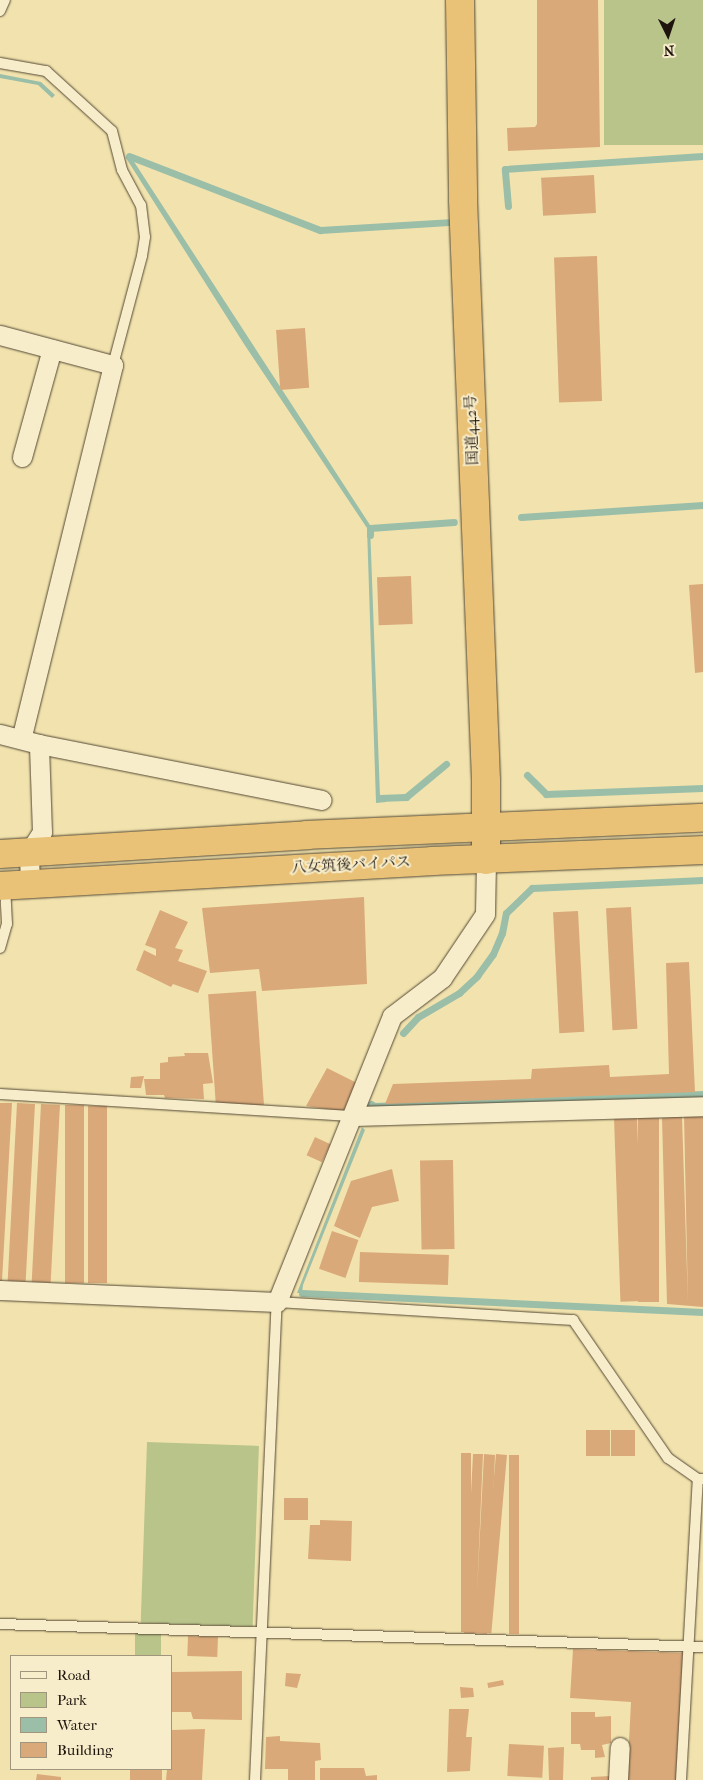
<!DOCTYPE html>
<meta charset="utf-8">
<style>
body{margin:0}
#map{position:relative;width:703px;height:1780px;overflow:hidden;background:#f2e3ae;font-family:"IM FELL French Canon","Noto Serif JP",serif}
div>[style]{position:absolute}
[style*='--x']{left:calc(var(--x)*1px);top:calc(var(--y)*1px);width:calc(var(--w)*1px);rotate:calc(var(--a)*1deg)}
.green>*{inset:0;background:#b9c48b;transform-origin:0 0}
.water>*{inset:0;background:#9bbea8}
.stream>*{height:7px;margin:-3.5px;padding:0 3.5px;transform-origin:3.5px;border-radius:3.5px;background:#9bbea8}
.building>*{inset:0;background:#daa97a;transform-origin:0 0}
.roads{filter:drop-shadow(0 0 1px #534835) drop-shadow(0 0 1px #534835)}
.service>*{height:10px;margin:-5px;padding:0 5px;transform-origin:5px;border-radius:5px;background:#f7edca}
.minor>*{height:19px;margin:-9.5px;padding:0 9.5px;transform-origin:9.5px;border-radius:9.5px;background:#f7edca}
.trunk>*{height:28px;margin:-14px;padding:0 14px;transform-origin:14px;border-radius:14px;background:#e9c277}
span{translate:-50% -50%;white-space:nowrap;text-align:center;line-height:1.15;-webkit-text-stroke:4px #f7edca;paint-order:stroke}
.street-label{font-size:15px;color:#1e140d}
.legend{position:absolute;left:10px;top:1655px;width:162px;height:115px;box-sizing:border-box;background:#f7edca;border:1px solid #a0967e;margin:0;padding:6px 9px;list-style:none;font-size:15px;color:#1e140d}
.legend li{display:flex;align-items:center;gap:10px;height:25px}
.legend b{width:25px;border:1px solid #a0967e}
.north{position:absolute;left:643px;top:10px;width:50px;height:50px;-webkit-text-stroke:4px #f7edca;paint-order:stroke;rotate:176deg;font-size:14px;font-weight:700;line-height:20px;text-align:center;color:#1e140d}
.north::after{content:'';display:block;margin:auto;width:18px;height:22px;background:#1e140d;clip-path:polygon(50% 0,100% 100%,50% 72%,0 100%)}
</style>
<div id="map">
<div class="green">
<i style="left:604px;top:0;width:99px;height:145px"></i>
<i style="left:147px;top:1442px;width:112px;height:181px;rotate:2deg"></i>
<i style="left:135px;top:1633px;width:26px;height:23px"></i>
</div>
<div class="water">
<i style="clip-path:polygon(0 74px,41px 82px,55px 95px,52px 98px,38px 85px,0 78px)"></i>
<i style="clip-path:polygon(129px 154px,370px 525px,380px 796px,388px 798px,386px 802px,376px 803px,367px 528px,244px 344px,126px 158px)"></i>
<i style="clip-path:polygon(362px 1127px,365px 1130px,303px 1285px,302px 1293px,297px 1293px)"></i>
</div>
<div class="stream">
<i style="--x:129;--y:156;--w:205;--a:21.2"></i>
<i style="--x:320;--y:230;--w:129;--a:-3.5"></i>
<i style="--x:508;--y:206;--w:37;--a:-95"></i>
<i style="--x:505;--y:169;--w:198;--a:-3.8"></i>
<i style="--x:521;--y:517;--w:182;--a:-3.8"></i>
<i style="--x:370;--y:535;--w:7;--a:-90"></i>
<i style="--x:370;--y:528;--w:84;--a:-4.1"></i>
<i style="--x:527;--y:775;--w:27;--a:45"></i>
<i style="--x:546;--y:794;--w:157;--a:-2.2"></i>
<i style="--x:379;--y:798;--w:27;--a:-2"></i>
<i style="--x:406;--y:797;--w:52;--a:-39.5"></i>
<i style="--x:403;--y:1033;--w:22;--a:-47"></i>
<i style="--x:418;--y:1017;--w:48;--a:-30.3"></i>
<i style="--x:459;--y:993;--w:25;--a:-43"></i>
<i style="--x:477;--y:976;--w:27;--a:-54"></i>
<i style="--x:493;--y:954;--w:23;--a:-67"></i>
<i style="--x:502;--y:933;--w:20;--a:-79"></i>
<i style="--x:506;--y:913;--w:36;--a:-44"></i>
<i style="--x:532;--y:888;--w:171;--a:-2.7"></i>
<i style="--x:371;--y:1104;--w:4;--a:34"></i>
<i style="--x:374;--y:1106;--w:329;--a:-2.1"></i>
<i style="--x:302;--y:1293;--w:401;--a:2.7"></i>
</div>
<div class="building">
<i style="clip-path:polygon(537px 0,598px 0,600px 147px,508px 151px,507px 128px,535px 127px,537px 124px)"></i>
<i style="left:594px;top:175px;width:38px;height:53px;rotate:87deg"></i>
<i style="left:597px;top:256px;width:145px;height:43px;rotate:88deg"></i>
<i style="left:305px;top:328px;width:60px;height:29px;rotate:86deg"></i>
<i style="left:411px;top:576px;width:48px;height:34px;rotate:88deg"></i>
<i style="clip-path:polygon(703px 584px,703px 672px,695px 673px,689px 585px)"></i>
<i style="clip-path:polygon(364px 897px,367px 984px,262px 991px,259px 969px,210px 973px,202px 908px)"></i>
<i style="left:631px;top:907px;width:122px;height:25px;rotate:87deg"></i>
<i style="clip-path:polygon(160px 910px,188px 922px,175px 948px,183px 950px,178px 961px,207px 971px,198px 993px,173px 984px,171px 987px,136px 970px,144px 950px,156px 956px,156px 949px,145px 945px)"></i>
<i style="left:578px;top:911px;width:121px;height:25px;rotate:87deg"></i>
<i style="clip-path:polygon(689px 962px,695px 1092px,385px 1104px,393px 1084px,531px 1079px,532px 1069px,609px 1065px,610px 1077px,669px 1074px,666px 963px)"></i>
<i style="left:256px;top:991px;width:114px;height:48px;rotate:86deg"></i>
<i style="clip-path:polygon(184px 1053px,208px 1053px,213px 1083px,203px 1084px,204px 1099px,165px 1098px,164px 1095px,146px 1095px,144px 1079px,160px 1079px,160px 1063px,168px 1062px,168px 1057px,185px 1056px)"></i>
<i style="clip-path:polygon(327px 1068px,357px 1083px,345px 1112px,306px 1106px)"></i>
<i style="clip-path:polygon(144px 1076px,141px 1088px,130px 1088px,131px 1077px)"></i>
<i style="clip-path:polygon(0 1103px,12px 1103px,2px 1281px,0 1281px)"></i>
<i style="left:17px;top:1103px;width:18px;height:178px;rotate:3deg"></i>
<i style="left:41px;top:1104px;width:19px;height:178px;rotate:3deg"></i>
<i style="left:65px;top:1105px;width:19px;height:178px"></i>
<i style="left:88px;top:1106px;width:19px;height:177px"></i>
<i style="clip-path:polygon(684px 1115px,703px 1115px,703px 1307px,667px 1304px,662px 1118px,682px 1116px,688px 1303px)"></i>
<i style="left:637px;top:1117px;width:184px;height:23px;rotate:88deg"></i>
<i style="left:638px;top:1118px;width:21px;height:184px"></i>
<i style="left:315px;top:1137px;width:17px;height:20px;rotate:25deg"></i>
<i style="left:453px;top:1160px;width:89px;height:33px;rotate:89deg"></i>
<i style="clip-path:polygon(392px 1169px,399px 1201px,372px 1207px,360px 1238px,334px 1226px,351px 1181px)"></i>
<i style="left:332px;top:1231px;width:28px;height:40px;rotate:19deg"></i>
<i style="left:360px;top:1252px;width:89px;height:30px;rotate:2deg"></i>
<i style="left:586px;top:1430px;width:24px;height:26px"></i>
<i style="left:611px;top:1430px;width:24px;height:26px"></i>
<i style="left:461px;top:1453px;width:10px;height:179px"></i>
<i style="clip-path:polygon(473px 1454px,483px 1454px,477px 1592px,484px 1454px,495px 1455px,487px 1634px,464px 1633px)"></i>
<i style="left:496px;top:1454px;width:11px;height:179px;rotate:5deg"></i>
<i style="left:509px;top:1455px;width:10px;height:179px"></i>
<i style="left:284px;top:1498px;width:24px;height:22px"></i>
<i style="clip-path:polygon(320px 1520px,352px 1521px,351px 1561px,308px 1559px,310px 1525px,320px 1525px)"></i>
<i style="left:188px;top:1636px;width:30px;height:20px;rotate:2deg"></i>
<i style="clip-path:polygon(573px 1649px,683px 1653px,676px 1780px,627px 1780px,631px 1702px,570px 1698px)"></i>
<i style="clip-path:polygon(242px 1671px,242px 1720px,193px 1719px,191px 1712px,171px 1712px,171px 1672px)"></i>
<i style="clip-path:polygon(286px 1673px,301px 1674px,297px 1688px,285px 1686px)"></i>
<i style="left:503px;top:1680px;width:5px;height:16px;rotate:79deg"></i>
<i style="clip-path:polygon(460px 1687px,473px 1688px,474px 1697px,461px 1698px)"></i>
<i style="clip-path:polygon(449px 1709px,469px 1709px,466px 1737px,472px 1737px,470px 1771px,447px 1772px)"></i>
<i style="clip-path:polygon(571px 1712px,595px 1712px,595px 1717px,611px 1716px,611px 1743px,602px 1745px,605px 1757px,595px 1758px,595px 1750px,581px 1750px,580px 1744px,571px 1744px)"></i>
<i style="clip-path:polygon(205px 1729px,202px 1780px,166px 1780px,167px 1769px,171px 1769px,171px 1730px)"></i>
<i style="clip-path:polygon(280px 1736px,280px 1741px,320px 1743px,321px 1760px,315px 1761px,315px 1780px,288px 1780px,288px 1769px,265px 1769px,266px 1737px)"></i>
<i style="left:509px;top:1744px;width:35px;height:32px;rotate:3deg"></i>
<i style="clip-path:polygon(564px 1747px,563px 1780px,549px 1780px,548px 1748px)"></i>
<i style="clip-path:polygon(320px 1768px,364px 1768px,366px 1776px,377px 1775px,377px 1780px,320px 1780px)"></i>
<i style="left:130px;top:1769px;width:32px;height:11px"></i>
<i style="clip-path:polygon(37px 1774px,61px 1777px,61px 1780px,36px 1780px)"></i>
<i style="clip-path:polygon(610px 1776px,610px 1780px,591px 1780px,591px 1777px)"></i>
</div>
<div class="roads">
<div class="service">
<i style="--x:0;--y:11;--w:12;--a:-66"></i>
<i style="--x:0;--y:63;--w:47;--a:9.9"></i>
<i style="--x:46;--y:71;--w:89;--a:42.3"></i>
<i style="--x:112;--y:131;--w:40;--a:75.6"></i>
<i style="--x:122;--y:170;--w:40;--a:62"></i>
<i style="--x:141;--y:205;--w:32;--a:83"></i>
<i style="--x:145;--y:237;--w:19;--a:99"></i>
<i style="--x:142;--y:256;--w:113;--a:104.9"></i>
<i style="--x:0;--y:948;--w:25;--a:-74"></i>
<i style="--x:7;--y:924;--w:37;--a:-93"></i>
<i style="--x:0;--y:1094;--w:355;--a:3.6"></i>
<i style="--x:0;--y:1624;--w:703;--a:1.87"></i>
<i style="--x:255;--y:1780;--w:479;--a:-87.4"></i>
<i style="--x:277;--y:1302;--w:297;--a:3.5"></i>
<i style="--x:573;--y:1320;--w:168;--a:55.5"></i>
<i style="--x:668;--y:1458;--w:37;--a:35"></i>
<i style="--x:698;--y:1479;--w:5;--a:0"></i>
<i style="--x:681;--y:1780;--w:301;--a:-86.8"></i>
</div>
<div class="minor">
<i style="--x:0;--y:335;--w:117;--a:14.9"></i>
<i style="--x:113;--y:365;--w:385;--a:103.8"></i>
<i style="--x:22;--y:457;--w:112;--a:-74.5"></i>
<i style="--x:0;--y:734;--w:40;--a:14.4"></i>
<i style="--x:39;--y:744;--w:288;--a:11.2"></i>
<i style="--x:30;--y:884;--w:32;--a:-92"></i>
<i style="--x:29;--y:852;--w:24;--a:-57"></i>
<i style="--x:42;--y:832;--w:88;--a:-92"></i>
<i style="--x:354;--y:1116;--w:349;--a:-1.6"></i>
<i style="--x:0;--y:1290;--w:277;--a:2.5"></i>
<i style="--x:277;--y:1302;--w:308;--a:-68.1"></i>
<i style="--x:392;--y:1016;--w:63;--a:-37.2"></i>
<i style="--x:442;--y:978;--w:77;--a:-56.1"></i>
<i style="--x:485;--y:914;--w:54;--a:-88.9"></i>
<i style="--x:618;--y:1780;--w:33;--a:-87"></i>
</div>
<div class="trunk">
<i style="--x:460;--y:0;--w:200;--a:89.1"></i>
<i style="--x:463;--y:200;--w:581;--a:87.73"></i>
<i style="--x:486;--y:781;--w:79;--a:90"></i>
<i style="--x:0;--y:854;--w:308;--a:-3.5"></i>
<i style="--x:307;--y:835;--w:396;--a:-2.5"></i>
<i style="--x:0;--y:886;--w:434;--a:-3.3"></i>
<i style="--x:433;--y:861;--w:270;--a:-2.3"></i>
</div>
</div>
<div class="street-label">
<span style="left:472px;top:430px;rotate:-92deg">国道442号</span>
<span style="left:351px;top:865px;rotate:-3deg">八女筑後バイパス</span>
</div>
<ul class="legend">
<li><b style="height:6px;background:#f7edca"></b>Road</li>
<li><b style="height:14px;background:#b9c48b"></b>Park</li>
<li><b style="height:14px;background:#9bbea8"></b>Water</li>
<li><b style="height:14px;background:#daa97a"></b>Building</li>
</ul>
<div class="north">N</div>
</div>
